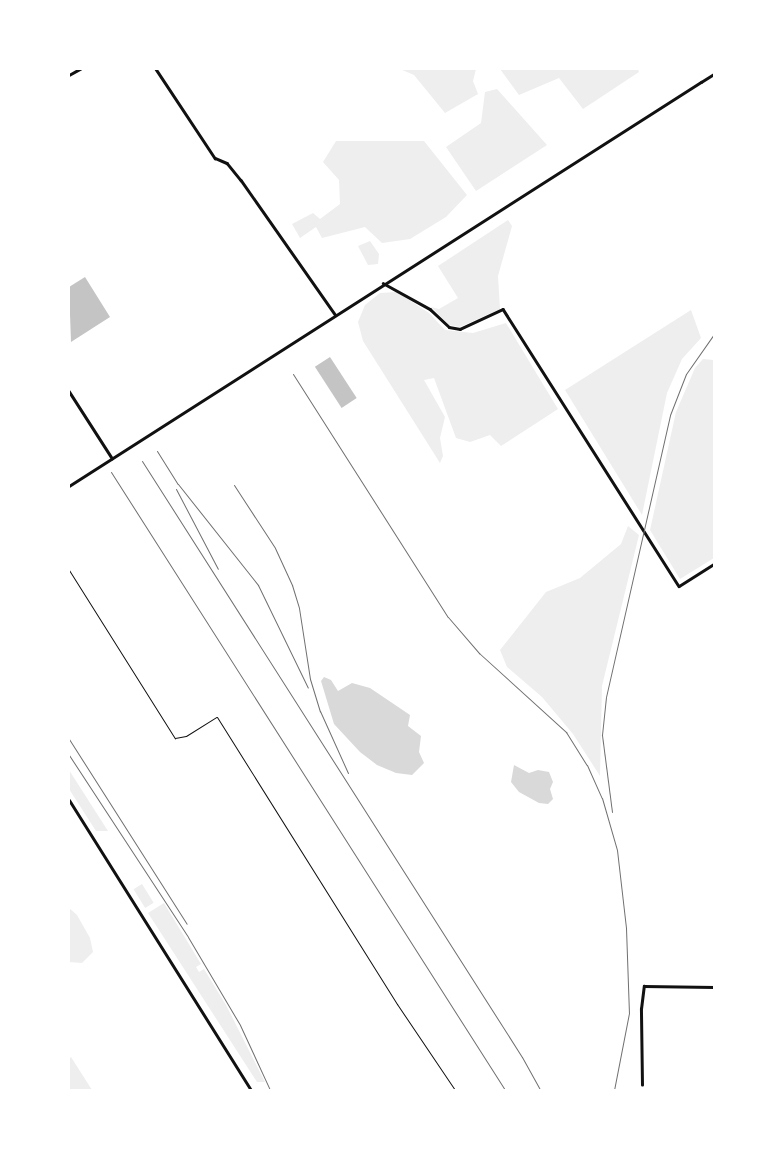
<!DOCTYPE html>
<style>
body{margin:0}
#map{position:relative;width:783px;height:1159px;overflow:hidden;background:#fff;font-family:"PT Sans Narrow",sans-serif}
div>[style]{position:absolute}
[style*='--x']{left:calc(var(--x)*1px);top:calc(var(--y)*1px);width:calc(var(--w)*1px);rotate:calc(var(--a)*1deg)}
.green>*{inset:0;background:#eee;transform-origin:0 0}
.water>*{inset:0;background:#d9d9d9}
.building>*{inset:0;background:#c4c4c4;transform-origin:0 0}
.service>*{height:1px;margin:-0.5px;padding:0 0.5px;transform-origin:0.5px;border-radius:0.5px;background:#111}
.minor>*{height:2.5px;margin:-1.25px;padding:0 1.25px;transform-origin:1.25px;border-radius:1.25px;background:#111}
.tertiary>*{height:3px;margin:-1.5px;padding:0 1.5px;transform-origin:1.5px;border-radius:1.5px;background:#111}
.rail>*{height:1px;margin:-0.5px;padding:0 0.5px;transform-origin:0.5px;border-radius:0.5px;background:#707070}
span{translate:-50% -50%;white-space:nowrap;text-align:center;line-height:1.15;-webkit-text-stroke:4.5px #fff;paint-order:stroke}
.frame{position:absolute;inset:0;border:70px solid #fff;pointer-events:none}
</style>
<div id="map">
<div class="green">
<i style="clip-path:polygon(400px 69px,476px 69px,473px 81px,478px 94px,445px 113px,414px 75px)"></i>
<i style="clip-path:polygon(500px 69px,638px 69px,639px 72px,583px 109px,559px 78px,519px 95px)"></i>
<i style="clip-path:polygon(497px 89px,547px 145px,476px 191px,446px 147px,481px 123px,485px 92px)"></i>
<i style="clip-path:polygon(336px 141px,424px 141px,467px 195px,446px 217px,410px 239px,382px 243px,365px 227px,322px 238px,316px 227px,300px 238px,292px 224px,313px 213px,320px 219px,340px 204px,339px 180px,323px 162px)"></i>
<i style="clip-path:polygon(508px 220px,512px 226px,498px 276px,500px 309px,460px 327px,449px 325px,431px 307px,439px 309px,458px 298px,438px 266px)"></i>
<i style="clip-path:polygon(370px 241px,379px 254px,378px 264px,368px 265px,358px 246px)"></i>
<i style="clip-path:polygon(397px 292px,429px 313px,445px 330px,473px 333px,506px 323px,558px 409px,501px 446px,490px 435px,470px 442px,456px 438px,434px 378px,424px 380px,445px 417px,440px 438px,443px 456px,440px 463px,363px 341px,358px 322px,365px 305px,380px 293px)"></i>
<i style="clip-path:polygon(691px 310px,701px 338px,682px 359px,667px 393px,642px 515px,565px 390px)"></i>
<i style="clip-path:polygon(703px 359px,714px 360px,714px 558px,680px 579px,650px 530px,676px 412px,695px 368px)"></i>
<i style="clip-path:polygon(628px 526px,639px 535px,602px 686px,600px 776px,573px 734px,542px 697px,507px 667px,500px 650px,546px 592px,580px 578px,621px 544px)"></i>
<i style="clip-path:polygon(69px 770px,108px 831px,96px 831px,69px 789px)"></i>
<i style="left:142px;top:884px;width:22px;height:10px;rotate:58deg"></i>
<i style="clip-path:polygon(164px 903px,201px 964px,196px 967px,199px 972px,204px 969px,226px 1005px,265px 1082px,257px 1082px,148px 913px)"></i>
<i style="clip-path:polygon(69px 908px,77px 915px,90px 938px,93px 952px,82px 963px,69px 962px)"></i>
<i style="clip-path:polygon(71px 1057px,92px 1090px,69px 1090px,69px 1059px)"></i>
</div>
<div class="water">
<i style="clip-path:polygon(324px 677px,331px 680px,338px 691px,352px 683px,370px 688px,410px 715px,408px 726px,421px 736px,419px 752px,424px 763px,412px 775px,396px 773px,377px 765px,360px 752px,334px 724px,321px 681px)"></i>
<i style="clip-path:polygon(514px 765px,529px 773px,538px 770px,549px 772px,553px 782px,550px 789px,553px 799px,548px 804px,539px 803px,519px 792px,511px 782px)"></i>
</div>
<div class="building">
<i style="clip-path:polygon(85px 277px,110px 317px,71px 342px,69px 287px)"></i>
<i style="left:330px;top:357px;width:49px;height:18px;rotate:57deg"></i>
</div>
<div class="service">
<i style="--x:69;--y:570;--w:199;--a:57.8"></i>
<i style="--x:175;--y:738;--w:11;--a:-10"></i>
<i style="--x:186;--y:736;--w:36;--a:-32"></i>
<i style="--x:217;--y:717;--w:339;--a:57.9"></i>
<i style="--x:397;--y:1004;--w:104;--a:56"></i>
</div>
<div class="minor">
<i style="--x:156;--y:69;--w:107;--a:56.5"></i>
<i style="--x:215;--y:158;--w:13;--a:23"></i>
<i style="--x:227;--y:163;--w:22;--a:51"></i>
<i style="--x:241;--y:180;--w:164;--a:55"></i>
<i style="--x:69;--y:75;--w:13;--a:-29"></i>
<i style="--x:383;--y:283;--w:54;--a:29"></i>
<i style="--x:430;--y:309;--w:26;--a:43"></i>
<i style="--x:449;--y:327;--w:11;--a:10"></i>
<i style="--x:460;--y:329;--w:47;--a:-24.9"></i>
<i style="--x:503;--y:309;--w:328;--a:57.6"></i>
<i style="--x:679;--y:586;--w:41;--a:-32.2"></i>
<i style="--x:69;--y:391;--w:80;--a:57.3"></i>
<i style="--x:69;--y:486;--w:750;--a:-32.59"></i>
<i style="--x:642;--y:1085;--w:76;--a:-90.8"></i>
<i style="--x:641;--y:1009;--w:23;--a:-83"></i>
<i style="--x:644;--y:986;--w:70;--a:0.8"></i>
</div>
<div class="tertiary">
<i style="--x:701;--y:82;--w:15;--a:-32"></i>
<i style="--x:69;--y:800;--w:342;--a:57.9"></i>
</div>
<div class="rail">
<i style="--x:293;--y:374;--w:288;--a:57.5"></i>
<i style="--x:448;--y:617;--w:48;--a:49.3"></i>
<i style="--x:479;--y:653;--w:118;--a:42.2"></i>
<i style="--x:566;--y:732;--w:39;--a:58"></i>
<i style="--x:587;--y:765;--w:36;--a:66"></i>
<i style="--x:602;--y:798;--w:54;--a:73.9"></i>
<i style="--x:617;--y:850;--w:79;--a:83.4"></i>
<i style="--x:626;--y:928;--w:85;--a:88"></i>
<i style="--x:629;--y:1013;--w:78;--a:101"></i>
<i style="--x:157;--y:451;--w:39;--a:58"></i>
<i style="--x:178;--y:484;--w:129;--a:51.6"></i>
<i style="--x:258;--y:585;--w:114;--a:64.1"></i>
<i style="--x:142;--y:461;--w:707;--a:57.48"></i>
<i style="--x:522;--y:1057;--w:38;--a:61"></i>
<i style="--x:111;--y:472;--w:733;--a:57.48"></i>
<i style="--x:234;--y:485;--w:75;--a:56.9"></i>
<i style="--x:275;--y:548;--w:41;--a:65.3"></i>
<i style="--x:292;--y:585;--w:24;--a:73"></i>
<i style="--x:299;--y:608;--w:72;--a:81.2"></i>
<i style="--x:310;--y:679;--w:34;--a:73"></i>
<i style="--x:320;--y:711;--w:68;--a:65.7"></i>
<i style="--x:176;--y:489;--w:90;--a:62.3"></i>
<i style="--x:69;--y:739;--w:219;--a:57.5"></i>
<i style="--x:69;--y:755;--w:217;--a:56.8"></i>
<i style="--x:188;--y:937;--w:102;--a:59.4"></i>
<i style="--x:240;--y:1025;--w:72;--a:65.2"></i>
<i style="--x:612;--y:812;--w:78;--a:-97.4"></i>
<i style="--x:602;--y:735;--w:38;--a:-84"></i>
<i style="--x:606;--y:697;--w:289;--a:-77.2"></i>
<i style="--x:670;--y:415;--w:44;--a:-68.7"></i>
<i style="--x:686;--y:374;--w:49;--a:-55"></i>
</div>
<div class="frame"></div>
</div>
